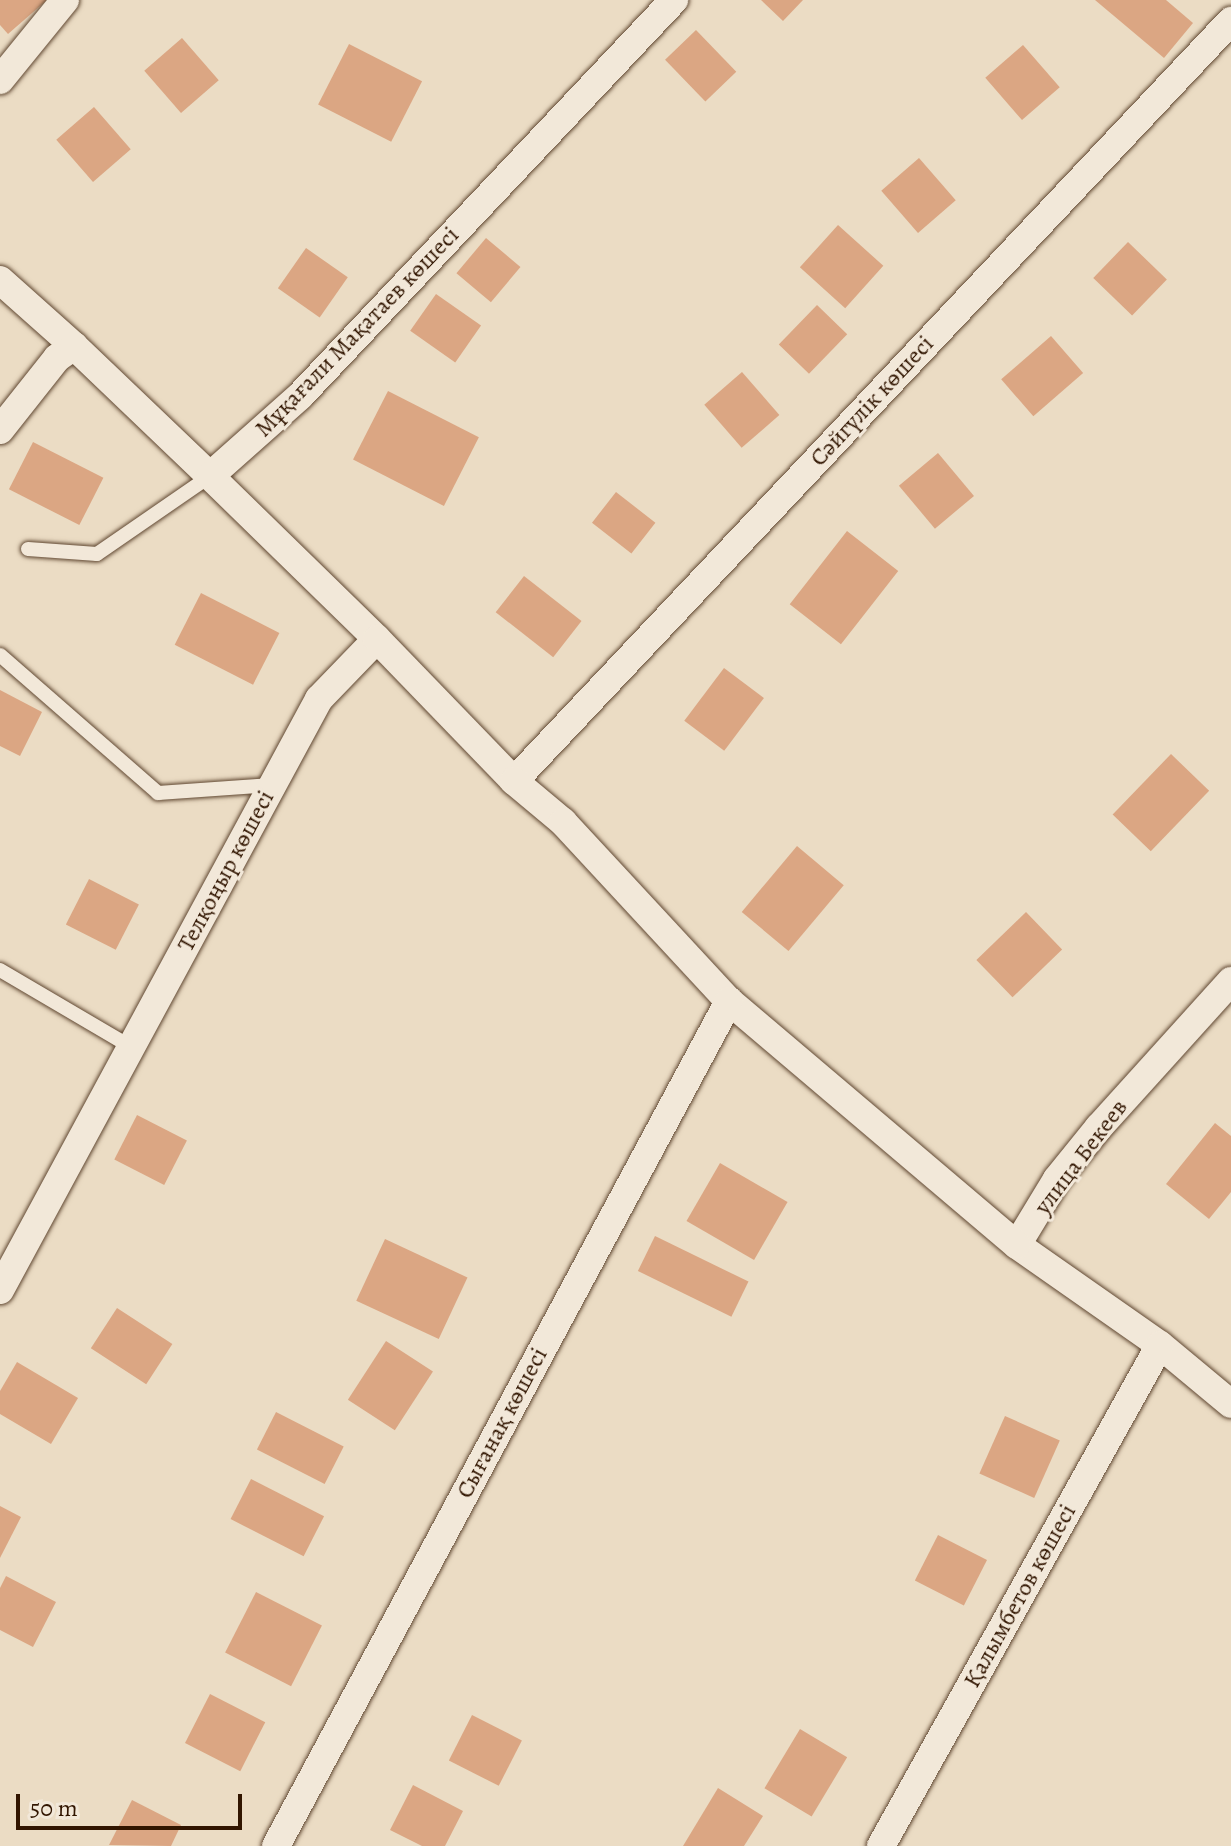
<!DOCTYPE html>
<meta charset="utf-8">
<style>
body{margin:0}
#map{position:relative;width:1231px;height:1846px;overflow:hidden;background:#ebdcc4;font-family:Alegreya,serif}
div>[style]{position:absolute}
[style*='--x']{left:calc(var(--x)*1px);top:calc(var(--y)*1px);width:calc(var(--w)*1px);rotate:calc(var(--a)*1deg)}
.building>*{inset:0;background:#dba683;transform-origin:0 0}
.roads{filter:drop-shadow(0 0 2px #604731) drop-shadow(0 0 2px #604731)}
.service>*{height:14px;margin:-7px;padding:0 7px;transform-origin:7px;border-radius:7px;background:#f2e8d9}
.minor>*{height:28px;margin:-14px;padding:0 14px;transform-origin:14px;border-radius:14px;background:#f2e8d9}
span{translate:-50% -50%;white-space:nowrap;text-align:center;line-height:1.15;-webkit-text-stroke:6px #f2e8d9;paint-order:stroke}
.street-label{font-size:24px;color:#311500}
.scale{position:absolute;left:16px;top:1794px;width:226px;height:36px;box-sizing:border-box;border:4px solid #311500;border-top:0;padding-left:10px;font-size:24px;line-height:28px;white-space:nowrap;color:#311500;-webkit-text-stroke:6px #f2e8d9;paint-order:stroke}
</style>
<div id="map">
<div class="building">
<i style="clip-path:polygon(0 0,47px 0,8px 34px,0 25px)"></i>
<i style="clip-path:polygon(761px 0,803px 0,783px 21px)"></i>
<i style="clip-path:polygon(1095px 0,1166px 0,1193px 23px,1164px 58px)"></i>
<i style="left:696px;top:30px;width:58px;height:43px;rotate:46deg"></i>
<i style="left:182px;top:38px;width:56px;height:50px;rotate:49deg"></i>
<i style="left:349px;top:44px;width:82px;height:68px;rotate:27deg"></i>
<i style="left:1023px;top:45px;width:56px;height:50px;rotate:49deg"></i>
<i style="left:94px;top:107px;width:56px;height:50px;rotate:49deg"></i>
<i style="left:919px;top:158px;width:56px;height:50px;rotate:49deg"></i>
<i style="left:838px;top:225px;width:61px;height:57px;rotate:42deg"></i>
<i style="left:486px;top:238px;width:45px;height:46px;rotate:40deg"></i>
<i style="left:1128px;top:242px;width:54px;height:50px;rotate:44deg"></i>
<i style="left:306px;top:248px;width:51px;height:49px;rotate:35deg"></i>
<i style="left:436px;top:294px;width:55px;height:45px;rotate:35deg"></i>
<i style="left:817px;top:305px;width:42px;height:55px;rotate:44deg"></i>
<i style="left:1051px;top:336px;width:49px;height:66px;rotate:49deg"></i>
<i style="left:742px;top:372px;width:57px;height:50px;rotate:49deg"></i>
<i style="left:388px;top:391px;width:102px;height:77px;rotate:27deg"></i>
<i style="left:33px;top:442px;width:79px;height:53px;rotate:27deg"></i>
<i style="left:938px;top:453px;width:56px;height:51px;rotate:50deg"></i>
<i style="left:616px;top:492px;width:50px;height:39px;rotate:38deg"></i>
<i style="left:847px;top:531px;width:65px;height:93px;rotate:38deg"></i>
<i style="left:524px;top:576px;width:73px;height:46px;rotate:38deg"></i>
<i style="left:201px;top:593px;width:88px;height:58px;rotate:27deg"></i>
<i style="left:724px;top:668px;width:50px;height:66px;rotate:37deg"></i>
<i style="clip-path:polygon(0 690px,42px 712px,20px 756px,0 746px)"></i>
<i style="left:1171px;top:754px;width:53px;height:84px;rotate:44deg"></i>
<i style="left:797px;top:846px;width:61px;height:86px;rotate:40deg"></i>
<i style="left:89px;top:879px;width:56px;height:51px;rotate:27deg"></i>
<i style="left:1026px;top:912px;width:52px;height:69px;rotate:46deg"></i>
<i style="left:137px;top:1115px;width:56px;height:50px;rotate:27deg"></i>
<i style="clip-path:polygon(1215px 1123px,1231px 1136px,1231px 1192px,1209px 1219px,1166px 1184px)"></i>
<i style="left:720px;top:1163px;width:78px;height:67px;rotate:30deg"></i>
<i style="left:655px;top:1236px;width:104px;height:39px;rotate:26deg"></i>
<i style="left:385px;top:1239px;width:91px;height:68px;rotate:25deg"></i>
<i style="left:117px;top:1308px;width:66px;height:48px;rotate:33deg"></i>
<i style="left:386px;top:1341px;width:56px;height:70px;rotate:33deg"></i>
<i style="clip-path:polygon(17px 1362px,78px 1398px,51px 1444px,0 1414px,0 1391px)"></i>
<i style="left:276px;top:1412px;width:76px;height:42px;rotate:27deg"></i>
<i style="left:1005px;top:1416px;width:60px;height:63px;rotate:24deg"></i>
<i style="left:251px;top:1479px;width:82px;height:45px;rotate:27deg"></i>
<i style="clip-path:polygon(0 1506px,21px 1517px,0 1558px)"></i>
<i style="left:938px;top:1535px;width:55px;height:51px;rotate:27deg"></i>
<i style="clip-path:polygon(6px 1576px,56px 1602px,33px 1647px,0 1630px,0 1588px)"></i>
<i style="left:256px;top:1592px;width:74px;height:68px;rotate:27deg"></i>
<i style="left:210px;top:1694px;width:62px;height:55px;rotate:27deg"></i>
<i style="left:472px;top:1715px;width:56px;height:51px;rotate:27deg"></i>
<i style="left:800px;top:1729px;width:55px;height:69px;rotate:31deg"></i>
<i style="clip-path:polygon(413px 1785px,463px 1811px,445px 1846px,422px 1846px,390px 1830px)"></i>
<i style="clip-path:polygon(718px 1788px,763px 1816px,744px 1846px,683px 1846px)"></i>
<i style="clip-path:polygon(132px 1800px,181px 1825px,171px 1846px,109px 1845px)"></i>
</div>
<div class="roads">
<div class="service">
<i style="--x:28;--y:549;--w:69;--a:4.1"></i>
<i style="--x:97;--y:554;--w:137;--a:-34.6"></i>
<i style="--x:0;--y:655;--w:210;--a:41.1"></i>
<i style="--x:158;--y:793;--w:114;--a:-4"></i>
<i style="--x:0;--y:970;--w:152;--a:30.4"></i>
</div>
<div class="minor">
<i style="--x:0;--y:80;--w:103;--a:-50.9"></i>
<i style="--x:0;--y:280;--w:99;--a:41.7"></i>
<i style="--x:0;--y:430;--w:92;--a:-51.6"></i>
<i style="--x:57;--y:358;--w:21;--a:-35"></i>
<i style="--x:74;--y:346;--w:188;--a:43.7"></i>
<i style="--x:210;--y:476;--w:120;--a:-41.6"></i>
<i style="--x:300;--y:396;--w:545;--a:-46.64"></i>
<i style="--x:210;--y:476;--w:233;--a:44.3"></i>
<i style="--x:514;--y:781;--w:1045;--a:-46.67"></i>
<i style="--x:1231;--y:981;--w:197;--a:132.1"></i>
<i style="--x:1099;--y:1127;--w:67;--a:128.9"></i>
<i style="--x:1057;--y:1179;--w:77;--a:121.2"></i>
<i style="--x:1017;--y:1245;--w:174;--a:35"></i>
<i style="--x:1160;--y:1345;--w:92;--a:39.7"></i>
<i style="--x:0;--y:1290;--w:672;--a:-61.64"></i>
<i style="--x:319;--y:699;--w:83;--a:-46"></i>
<i style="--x:377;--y:639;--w:197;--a:46"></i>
<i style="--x:514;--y:781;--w:64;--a:39.9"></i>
<i style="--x:563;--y:822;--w:244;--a:47.2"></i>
<i style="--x:729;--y:1001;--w:377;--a:40.3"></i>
<i style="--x:276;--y:1846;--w:959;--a:-61.8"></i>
<i style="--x:881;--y:1846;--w:573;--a:-60.89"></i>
</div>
</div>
<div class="street-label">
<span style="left:357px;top:332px;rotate:-46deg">Мұқағали Мақатаев көшесі</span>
<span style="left:872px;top:401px;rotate:-47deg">Сәйгүлік көшесі</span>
<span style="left:226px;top:871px;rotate:-62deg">Телқоңыр көшесі</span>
<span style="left:1081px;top:1157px;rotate:-53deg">улица Бекеев</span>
<span style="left:502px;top:1423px;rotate:-62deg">Сығанақ көшесі</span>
<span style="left:1020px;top:1596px;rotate:-61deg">Қалымбетов көшесі</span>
</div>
<div class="scale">50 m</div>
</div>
